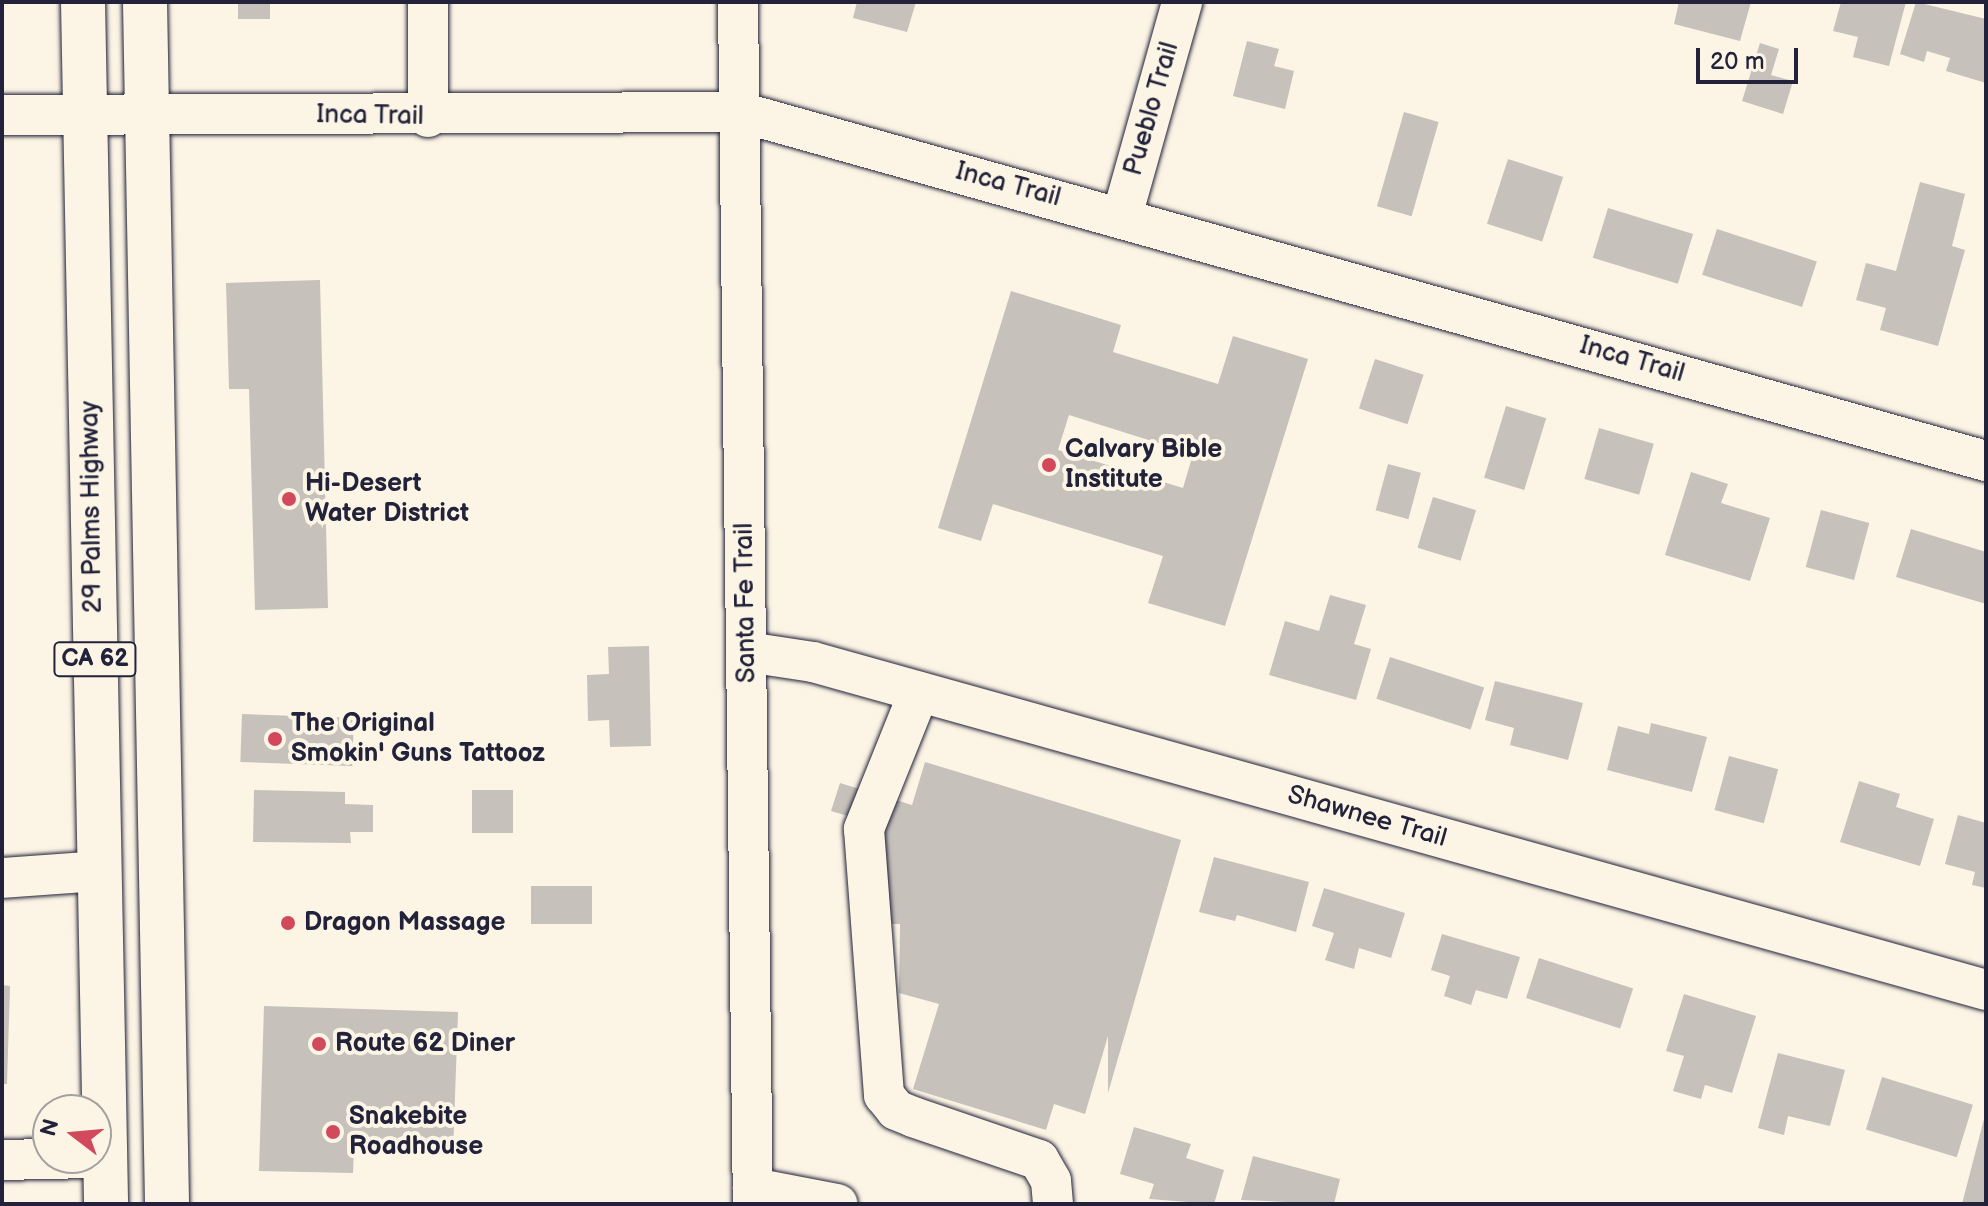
<!DOCTYPE html>
<style>
body{margin:0}
#map{position:relative;width:1988px;height:1206px;overflow:hidden;background:#fcf5e5;font-family:"Balsamiq Sans",sans-serif}
div>[style]{position:absolute}
[style*='--x']{left:calc(var(--x)*1px);top:calc(var(--y)*1px);width:calc(var(--w)*1px);rotate:calc(var(--a)*1deg)}
.building>*{inset:0;background:#c6c1bb;transform-origin:0 0}
.roads{filter:drop-shadow(0 0 2px #22223b) drop-shadow(0 0 2px #22223b)}
.minor>*{height:40px;margin:-20px;padding:0 20px;transform-origin:20px;border-radius:20px;background:#fcf5e5}
.major>*{height:44px;margin:-22px;padding:0 22px;transform-origin:22px;border-radius:22px;background:#fcf5e5}
.dots>*{width:22px;height:22px;translate:-50% -50%;box-sizing:border-box;border:4px solid #fcf5e5;border-radius:50%}
span{translate:-50% -50%;white-space:nowrap;text-align:center;line-height:1.15;-webkit-text-stroke:8px #fcf5e5;paint-order:stroke}
.shield-label span{padding:2px 6px;background:#fcf5e5;border:2px solid;border-radius:6px;-webkit-text-stroke-width:0}
.shield-label{font-size:24px;color:#22223b;font-weight:700}
.street-label{font-size:26px;color:#22223b}
.poi-label{font-size:26px;color:#22223b;font-weight:700}
.left{translate:0 -50%;text-align:left}
.frame{position:absolute;inset:0;border:4px solid #22223b;pointer-events:none}
.north{position:absolute;left:32px;top:1094px;width:80px;height:80px;box-sizing:border-box;background:#fcf5e5;border:2px solid #a5a1a1;border-radius:50%;rotate:286deg;font-size:22px;font-weight:700;line-height:32px;text-align:center;color:#22223b}
.north::after{content:'';display:block;margin:auto;width:28px;height:36px;background:#d1495b;clip-path:polygon(50% 0,100% 100%,50% 72%,0 100%)}
.scale{position:absolute;left:1696px;top:48px;width:102px;height:36px;box-sizing:border-box;border:4px solid #22223b;border-top:0;padding-left:10px;font-size:24px;line-height:28px;white-space:nowrap;color:#22223b;-webkit-text-stroke:6px #fcf5e5;paint-order:stroke}
</style>
<div id="map">
<div class="building">
<i style="left:238px;top:2px;width:32px;height:17px"></i>
<i style="clip-path:polygon(857px 2px,916px 2px,907px 32px,853px 18px)"></i>
<i style="clip-path:polygon(1679px 2px,1751px 2px,1740px 41px,1674px 24px)"></i>
<i style="clip-path:polygon(1841px 2px,1906px 2px,1889px 66px,1853px 57px,1858px 37px,1833px 31px)"></i>
<i style="clip-path:polygon(1916px 2px,1986px 19px,1986px 83px,1946px 71px,1950px 58px,1927px 51px,1924px 62px,1900px 54px)"></i>
<i style="clip-path:polygon(1247px 41px,1279px 49px,1274px 66px,1294px 71px,1285px 109px,1233px 96px)"></i>
<i style="clip-path:polygon(1760px 43px,1779px 49px,1771px 75px,1793px 81px,1783px 114px,1742px 101px)"></i>
<i style="left:1404px;top:112px;width:36px;height:98px;rotate:16deg"></i>
<i style="left:1508px;top:159px;width:58px;height:68px;rotate:18deg"></i>
<i style="clip-path:polygon(1920px 182px,1965px 194px,1952px 246px,1965px 250px,1938px 346px,1880px 330px,1886px 308px,1856px 300px,1866px 263px,1896px 271px)"></i>
<i style="left:1608px;top:208px;width:89px;height:52px;rotate:17deg"></i>
<i style="left:1717px;top:229px;width:105px;height:48px;rotate:18deg"></i>
<i style="clip-path:polygon(320px 280px,328px 608px,255px 610px,249px 389px,229px 389px,226px 283px)"></i>
<i style="clip-path:polygon(evenodd,1011px 291px,1121px 325px,1113px 352px,1218px 384px,1233px 336px,1308px 359px,1225px 626px,1148px 603px,1163px 556px,993px 504px,981px 541px,938px 528px,1011px 291px,1069px 415px,1193px 454px,1183px 488px,1058px 450px,1069px 415px)"></i>
<i style="left:1375px;top:359px;width:51px;height:52px;rotate:18deg"></i>
<i style="left:1506px;top:406px;width:42px;height:75px;rotate:17deg"></i>
<i style="left:1599px;top:428px;width:57px;height:53px;rotate:16deg"></i>
<i style="left:1388px;top:464px;width:34px;height:48px;rotate:15deg"></i>
<i style="clip-path:polygon(1691px 472px,1728px 484px,1721px 503px,1770px 518px,1750px 581px,1665px 555px)"></i>
<i style="left:1433px;top:497px;width:45px;height:53px;rotate:17deg"></i>
<i style="left:1821px;top:510px;width:50px;height:59px;rotate:15deg"></i>
<i style="clip-path:polygon(1911px 529px,1986px 552px,1986px 604px,1896px 577px)"></i>
<i style="clip-path:polygon(1330px 595px,1366px 605px,1354px 644px,1371px 649px,1356px 700px,1269px 675px,1285px 621px,1319px 631px)"></i>
<i style="clip-path:polygon(649px 646px,651px 746px,610px 747px,609px 720px,588px 721px,587px 675px,609px 674px,608px 647px)"></i>
<i style="left:1390px;top:657px;width:99px;height:44px;rotate:18deg"></i>
<i style="clip-path:polygon(1495px 681px,1583px 703px,1568px 760px,1510px 745px,1514px 728px,1485px 720px)"></i>
<i style="left:242px;top:714px;width:112px;height:48px;rotate:2deg"></i>
<i style="clip-path:polygon(1651px 723px,1707px 737px,1692px 792px,1607px 770px,1618px 726px,1649px 734px)"></i>
<i style="left:1729px;top:756px;width:51px;height:56px;rotate:15deg"></i>
<i style="clip-path:polygon(925px 762px,1181px 840px,1108px 1093px,1108px 1036px,1085px 1114px,1054px 1104px,1046px 1130px,913px 1089px,939px 1004px,899px 993px,900px 924px,883px 924px,885px 827px,831px 811px,840px 783px,912px 805px)"></i>
<i style="clip-path:polygon(1859px 781px,1900px 794px,1896px 807px,1934px 819px,1920px 866px,1840px 842px)"></i>
<i style="clip-path:polygon(254px 790px,345px 792px,345px 804px,373px 805px,373px 832px,350px 832px,351px 843px,253px 842px)"></i>
<i style="left:472px;top:790px;width:41px;height:43px"></i>
<i style="clip-path:polygon(1958px 815px,1986px 823px,1986px 888px,1972px 885px,1975px 872px,1945px 864px)"></i>
<i style="clip-path:polygon(1214px 857px,1309px 882px,1296px 932px,1237px 915px,1235px 921px,1199px 912px)"></i>
<i style="left:531px;top:886px;width:61px;height:38px"></i>
<i style="clip-path:polygon(1324px 888px,1405px 913px,1391px 958px,1359px 948px,1354px 969px,1325px 960px,1334px 933px,1312px 926px)"></i>
<i style="clip-path:polygon(1442px 934px,1520px 957px,1507px 999px,1476px 990px,1471px 1005px,1444px 996px,1450px 976px,1431px 970px)"></i>
<i style="left:1539px;top:958px;width:99px;height:42px;rotate:18deg"></i>
<i style="clip-path:polygon(2px 985px,10px 986px,7px 1084px,2px 1084px)"></i>
<i style="clip-path:polygon(1684px 994px,1756px 1016px,1732px 1093px,1705px 1085px,1701px 1099px,1673px 1091px,1684px 1056px,1666px 1051px)"></i>
<i style="clip-path:polygon(264px 1006px,458px 1012px,453px 1153px,354px 1150px,353px 1173px,259px 1171px)"></i>
<i style="clip-path:polygon(1778px 1053px,1845px 1070px,1830px 1126px,1788px 1116px,1784px 1135px,1758px 1128px)"></i>
<i style="left:1882px;top:1077px;width:95px;height:55px;rotate:17deg"></i>
<i style="clip-path:polygon(1985px 1115px,1986px 1204px,1962px 1204px)"></i>
<i style="clip-path:polygon(1134px 1127px,1191px 1144px,1186px 1158px,1224px 1170px,1214px 1204px,1149px 1199px,1154px 1184px,1120px 1174px)"></i>
<i style="clip-path:polygon(1253px 1156px,1340px 1179px,1334px 1204px,1241px 1200px)"></i>
</div>
<div class="roads">
<div class="minor">
<i style="--x:428;--y:2;--w:115;--a:90"></i>
<i style="--x:738;--y:2;--w:1202;--a:89.29"></i>
<i style="--x:2;--y:115;--w:738;--a:-0.23"></i>
<i style="--x:740;--y:112;--w:1294;--a:15.65"></i>
<i style="--x:1122;--y:216;--w:222;--a:-74.3"></i>
<i style="--x:747;--y:652;--w:67;--a:8.6"></i>
<i style="--x:813;--y:662;--w:1218;--a:15.62"></i>
<i style="--x:919;--y:692;--w:148;--a:111.9"></i>
<i style="--x:864;--y:829;--w:267;--a:85.7"></i>
<i style="--x:884;--y:1095;--w:19;--a:51"></i>
<i style="--x:896;--y:1110;--w:18;--a:22"></i>
<i style="--x:913;--y:1117;--w:133;--a:18.8"></i>
<i style="--x:1039;--y:1160;--w:24;--a:60"></i>
<i style="--x:1051;--y:1181;--w:23;--a:85"></i>
<i style="--x:2;--y:878;--w:97;--a:-4.1"></i>
<i style="--x:2;--y:1160;--w:87;--a:-1.3"></i>
<i style="--x:753;--y:1188;--w:86;--a:10.8"></i>
</div>
<div class="major">
<i style="--x:83;--y:2;--w:1202;--a:88.9"></i>
<i style="--x:145;--y:2;--w:1202;--a:88.95"></i>
</div>
</div>
<div class="dots">
<i style="left:1049px;top:465px;background:#d1495b"></i>
<i style="left:289px;top:499px;background:#d1495b"></i>
<i style="left:275px;top:739px;background:#d1495b"></i>
<i style="left:288px;top:923px;background:#d1495b"></i>
<i style="left:319px;top:1044px;background:#d1495b"></i>
<i style="left:333px;top:1132px;background:#d1495b"></i>
</div>
<div class="shield-label">
<span style="left:95px;top:659px">CA 62</span>
</div>
<div class="street-label">
<span style="left:1152px;top:109px;rotate:-74deg">Pueblo Trail</span>
<span style="left:370px;top:116px;rotate:1deg">Inca Trail</span>
<span style="left:1008px;top:185px;rotate:15deg">Inca Trail</span>
<span style="left:1632px;top:360px;rotate:16deg">Inca Trail</span>
<span style="left:92px;top:507px;rotate:-91deg">29 Palms Highway</span>
<span style="left:746px;top:603px;rotate:-91deg">Santa Fe Trail</span>
<span style="left:1367px;top:817px;rotate:16deg">Shawnee Trail</span>
</div>
<div class="poi-label">
<span class="left" style="left:1065px;top:465px">Calvary Bible<br>Institute</span>
<span class="left" style="left:305px;top:499px">Hi-Desert<br>Water District</span>
<span class="left" style="left:291px;top:739px">The Original<br>Smokin' Guns Tattooz</span>
<span class="left" style="left:304px;top:923px">Dragon Massage</span>
<span class="left" style="left:335px;top:1044px">Route 62 Diner</span>
<span class="left" style="left:349px;top:1132px">Snakebite<br>Roadhouse</span>
</div>
<div class="frame"></div>
<div class="north">N</div>
<div class="scale">20 m</div>
</div>
